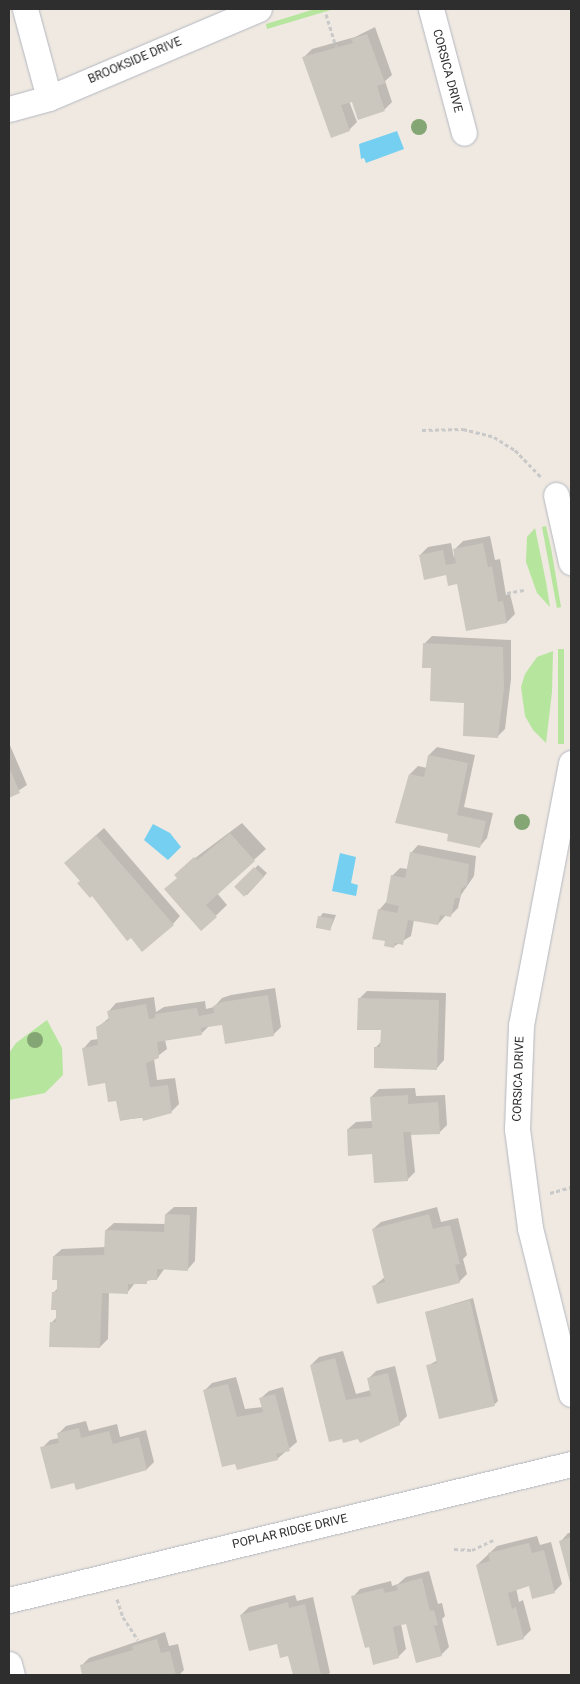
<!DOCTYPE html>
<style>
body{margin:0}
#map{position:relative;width:580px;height:1684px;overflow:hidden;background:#efe9e1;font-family:Roboto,sans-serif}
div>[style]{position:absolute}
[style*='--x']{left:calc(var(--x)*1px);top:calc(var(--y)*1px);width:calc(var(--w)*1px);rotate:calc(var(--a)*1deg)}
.green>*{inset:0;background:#b6e59e;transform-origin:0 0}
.water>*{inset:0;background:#75cff0}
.shadow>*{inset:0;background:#0003;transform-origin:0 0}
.building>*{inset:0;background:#cbc7bf;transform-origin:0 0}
.path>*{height:3px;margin-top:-1.5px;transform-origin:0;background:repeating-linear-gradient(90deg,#c9c9c9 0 4px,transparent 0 6.5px)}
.roads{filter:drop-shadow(0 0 1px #b4b7c1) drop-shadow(0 0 1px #b4b7c1)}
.street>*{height:25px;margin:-12.5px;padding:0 12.5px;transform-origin:12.5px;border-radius:12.5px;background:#fff}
.trees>*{width:16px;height:16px;margin:-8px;border-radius:50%;background:#84a574}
span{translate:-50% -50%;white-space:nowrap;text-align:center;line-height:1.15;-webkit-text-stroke:4px #fff;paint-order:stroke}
.street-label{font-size:12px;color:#2e2e2e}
.frame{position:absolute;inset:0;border:10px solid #2e2e2e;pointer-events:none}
</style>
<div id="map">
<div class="green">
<i style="clip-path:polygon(315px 9px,334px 9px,267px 29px,266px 24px)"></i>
<i style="clip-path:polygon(546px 526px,551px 548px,561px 607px,557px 608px,542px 527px)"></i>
<i style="clip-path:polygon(535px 528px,546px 582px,550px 607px,537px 593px,526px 562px,527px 537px)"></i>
<i style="left:558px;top:649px;width:6px;height:95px"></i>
<i style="clip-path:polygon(553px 651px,552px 692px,546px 743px,533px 730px,525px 716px,521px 687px,525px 674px,537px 657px)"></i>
<i style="clip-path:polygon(47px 1020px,62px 1048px,63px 1075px,45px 1093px,9px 1100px,9px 1053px,16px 1043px)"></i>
</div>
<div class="water">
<i style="clip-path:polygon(397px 131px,404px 149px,366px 163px,364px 158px,361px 159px,359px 144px)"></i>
<i style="clip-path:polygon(153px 824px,170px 833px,181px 847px,168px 860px,144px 840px)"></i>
<i style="clip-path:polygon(340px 853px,356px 857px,351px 883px,358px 885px,356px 896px,332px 891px)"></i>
</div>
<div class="shadow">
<i style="clip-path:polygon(375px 27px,392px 75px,385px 81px,392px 102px,385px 109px,359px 118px,352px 100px,349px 101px,357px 122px,349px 130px,304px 57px,312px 49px,355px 37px)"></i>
<i style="clip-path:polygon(490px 536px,495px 560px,500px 559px,506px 595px,510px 594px,515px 614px,507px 622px,467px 630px,458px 583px,420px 555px,428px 547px,451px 543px,454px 558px,455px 549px,463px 541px)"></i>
<i style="clip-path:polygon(432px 636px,511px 640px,511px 679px,505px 729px,498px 736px,433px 667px,424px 644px)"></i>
<i style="clip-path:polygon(9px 743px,27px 785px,9px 797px)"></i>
<i style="clip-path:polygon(437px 747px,475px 755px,464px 807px,493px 813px,487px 838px,480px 846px,449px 833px,410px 774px,418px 766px,427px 768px,429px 755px)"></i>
<i style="clip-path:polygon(242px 823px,266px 849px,217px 893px,227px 905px,202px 929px,187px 864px)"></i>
<i style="clip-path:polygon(104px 828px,180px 916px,173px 924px,81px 881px,65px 863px)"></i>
<i style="clip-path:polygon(418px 845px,476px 856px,474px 876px,461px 895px,458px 908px,450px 916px,446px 915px,438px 924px,414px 920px,411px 936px,393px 947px,386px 940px,379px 910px,387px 901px,392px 876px,400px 868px,408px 869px,411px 853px)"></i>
<i style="left:258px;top:865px;width:12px;height:30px;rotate:42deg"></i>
<i style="clip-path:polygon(323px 913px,336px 915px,330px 930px,320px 917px)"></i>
<i style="clip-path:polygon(275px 988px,281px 1027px,273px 1035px,223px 1024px,209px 1026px,201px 1034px,165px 1040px,167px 1049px,154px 1059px,157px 1080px,175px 1078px,179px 1104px,171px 1112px,158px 1116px,121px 1120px,117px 1099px,84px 1048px,91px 1040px,99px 1039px,97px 1028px,110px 1017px,109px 1011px,116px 1003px,154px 997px,156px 1012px,164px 1007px,205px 1001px,206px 1009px,214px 1007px,222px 998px,231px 995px)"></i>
<i style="clip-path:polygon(367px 991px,446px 993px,444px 1060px,437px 1068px,375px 1048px,381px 1042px,382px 1029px,359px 999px)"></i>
<i style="clip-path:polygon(415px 1088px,416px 1096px,445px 1095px,447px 1125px,439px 1133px,411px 1134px,415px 1172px,407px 1180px,348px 1129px,356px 1122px,372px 1121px,371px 1097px,379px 1089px)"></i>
<i style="clip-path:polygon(174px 1207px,197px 1207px,195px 1261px,188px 1269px,165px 1268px,157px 1279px,135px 1283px,127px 1293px,109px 1292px,108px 1339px,100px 1347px,51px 1323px,57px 1317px,53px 1293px,59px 1287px,54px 1256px,62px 1249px,106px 1247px,106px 1230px,114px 1223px,166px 1224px,166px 1214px)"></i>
<i style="clip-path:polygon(437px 1207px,441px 1222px,458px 1218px,467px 1255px,463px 1259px,467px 1274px,459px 1282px,374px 1286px,385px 1277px,373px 1229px,381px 1222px)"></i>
<i style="clip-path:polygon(473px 1298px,498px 1401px,495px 1404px,427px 1366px,438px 1360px,426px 1312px)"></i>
<i style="clip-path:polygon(343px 1351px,356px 1394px,371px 1390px,368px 1379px,376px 1371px,395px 1366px,407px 1416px,399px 1424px,360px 1442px,311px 1365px,319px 1357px)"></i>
<i style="clip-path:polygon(236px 1377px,245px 1409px,263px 1407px,261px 1398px,269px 1391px,283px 1387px,297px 1442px,277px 1459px,204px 1391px,212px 1383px)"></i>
<i style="clip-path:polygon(86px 1421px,89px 1431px,117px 1424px,120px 1437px,146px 1430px,154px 1462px,147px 1469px,74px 1481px,42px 1448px,50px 1440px,59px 1438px,58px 1434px,66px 1426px)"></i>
<i style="clip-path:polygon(568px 1533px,571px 1533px,571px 1584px,561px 1541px)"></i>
<i style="clip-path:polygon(537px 1536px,540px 1545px,551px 1542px,562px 1584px,554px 1592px,530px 1585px,516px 1588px,519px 1602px,523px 1600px,531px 1630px,523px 1638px,477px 1565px,497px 1546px)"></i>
<i style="clip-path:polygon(429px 1571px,438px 1604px,442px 1603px,445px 1616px,442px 1619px,449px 1647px,441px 1655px,407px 1622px,401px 1624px,406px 1649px,398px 1657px,370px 1645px,353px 1597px,360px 1589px,391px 1581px,392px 1586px,398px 1584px,406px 1577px)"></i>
<i style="clip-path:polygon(295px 1595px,297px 1601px,313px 1597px,330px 1673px,327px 1675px,294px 1675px,289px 1655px,277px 1642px,241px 1615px,249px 1607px)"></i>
<i style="clip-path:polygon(165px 1632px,169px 1646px,178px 1644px,184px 1670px,179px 1675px,84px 1675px,81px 1666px,89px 1658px)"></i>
</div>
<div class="building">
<i style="clip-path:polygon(367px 34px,385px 83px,377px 86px,385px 111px,358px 120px,352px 102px,341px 105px,350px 131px,331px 138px,302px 57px,353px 43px,351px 39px)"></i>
<i style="clip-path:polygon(483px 543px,488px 567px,492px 566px,498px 602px,503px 601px,507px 623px,466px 631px,457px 584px,448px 586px,446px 575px,424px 580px,419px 555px,443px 550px,446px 565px,456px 563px,453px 549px)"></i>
<i style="clip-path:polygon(423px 643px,503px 647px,504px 688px,498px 738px,463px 736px,464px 703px,430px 701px,431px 668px,422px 668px)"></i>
<i style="clip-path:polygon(428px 755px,468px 763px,457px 815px,486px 821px,480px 848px,447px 841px,448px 834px,395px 823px,409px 774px,424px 777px)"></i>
<i style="clip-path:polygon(9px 767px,20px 793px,9px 798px)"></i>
<i style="clip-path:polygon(230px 833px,255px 861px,206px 905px,217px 917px,201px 931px,164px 889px,177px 878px,174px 875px,194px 857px,197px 860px)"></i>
<i style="clip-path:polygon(96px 835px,174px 925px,142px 952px,131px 938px,127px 941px,92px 896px,90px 898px,77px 883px,80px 881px,64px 863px)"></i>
<i style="clip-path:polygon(410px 852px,469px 864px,467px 885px,461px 889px,460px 898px,455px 898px,451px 917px,440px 915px,438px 925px,408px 920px,403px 945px,395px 943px,394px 948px,384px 946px,385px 941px,372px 939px,378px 909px,397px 913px,399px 906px,386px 903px,391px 875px,405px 878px)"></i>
<i style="left:254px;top:867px;width:14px;height:28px;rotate:45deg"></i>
<i style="left:318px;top:916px;width:15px;height:12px;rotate:11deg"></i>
<i style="clip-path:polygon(268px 995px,274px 1036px,225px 1044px,222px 1025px,201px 1028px,202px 1035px,157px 1042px,159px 1058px,146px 1063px,150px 1087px,168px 1085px,172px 1113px,143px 1121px,142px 1117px,120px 1121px,116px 1101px,108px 1102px,105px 1083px,88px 1086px,82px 1048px,98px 1045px,96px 1027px,109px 1020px,107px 1011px,146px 1004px,149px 1019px,155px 1018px,155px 1014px,197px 1008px,199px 1016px,214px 1013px,213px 1006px,222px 1002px)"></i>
<i style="clip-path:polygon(358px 998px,439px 1000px,437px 1070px,374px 1068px,374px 1047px,380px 1047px,381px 1030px,357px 1030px)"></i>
<i style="clip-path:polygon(408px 1095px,408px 1104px,438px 1102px,440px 1134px,411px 1135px,411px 1132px,403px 1132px,408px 1181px,374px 1183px,372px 1154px,348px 1156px,347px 1129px,372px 1128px,370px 1097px)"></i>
<i style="clip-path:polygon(165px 1214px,190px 1215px,188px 1271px,157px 1269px,157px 1280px,147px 1280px,147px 1284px,128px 1284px,128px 1294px,102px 1293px,100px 1348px,49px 1347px,50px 1322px,56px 1322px,56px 1310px,51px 1310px,52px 1292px,57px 1292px,57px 1280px,52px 1280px,53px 1256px,104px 1255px,105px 1230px,164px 1232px)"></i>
<i style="clip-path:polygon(429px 1214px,433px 1229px,450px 1225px,460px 1264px,455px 1265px,460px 1283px,377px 1304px,372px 1286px,385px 1282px,372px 1229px)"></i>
<i style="clip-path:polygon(470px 1300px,495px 1406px,439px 1419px,426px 1365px,437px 1363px,425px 1312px)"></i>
<i style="clip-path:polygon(335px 1358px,346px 1400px,371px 1396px,367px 1378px,388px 1373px,400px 1425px,360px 1443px,358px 1439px,343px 1443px,342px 1439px,329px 1442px,310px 1365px)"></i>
<i style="clip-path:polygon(228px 1384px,237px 1417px,263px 1412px,259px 1398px,275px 1394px,290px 1451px,276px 1454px,278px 1460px,237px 1470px,235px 1464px,222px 1467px,203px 1390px)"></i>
<i style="clip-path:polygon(79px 1428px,81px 1438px,109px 1431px,113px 1444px,139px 1437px,147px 1470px,76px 1490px,74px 1483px,51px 1489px,40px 1447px,59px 1443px,57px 1433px)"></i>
<i style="clip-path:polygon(571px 1537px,571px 1586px,559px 1541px)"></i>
<i style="clip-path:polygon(529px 1543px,532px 1553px,544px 1550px,555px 1593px,532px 1599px,529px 1586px,508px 1593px,512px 1609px,516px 1607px,524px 1639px,497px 1646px,476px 1565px,490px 1561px,488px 1553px)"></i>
<i style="clip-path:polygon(422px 1578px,430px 1611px,434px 1610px,438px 1625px,434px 1626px,442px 1656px,416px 1663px,406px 1624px,393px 1627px,399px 1658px,373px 1665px,369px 1647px,365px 1648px,351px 1596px,383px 1588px,385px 1593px,398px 1590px,396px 1585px)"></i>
<i style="clip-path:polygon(288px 1602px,289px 1608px,305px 1604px,321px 1675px,293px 1675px,288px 1656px,280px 1658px,277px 1644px,249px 1651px,240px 1615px)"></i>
<i style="clip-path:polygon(157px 1639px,161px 1653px,170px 1651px,176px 1675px,82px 1675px,80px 1665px,133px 1650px,132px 1646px)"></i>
</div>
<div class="path">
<i style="--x:326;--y:14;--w:34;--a:73"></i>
<i style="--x:422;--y:430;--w:41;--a:-1.4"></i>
<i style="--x:463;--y:429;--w:32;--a:14"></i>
<i style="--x:494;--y:437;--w:25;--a:32"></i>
<i style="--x:515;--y:450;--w:37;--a:46"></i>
<i style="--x:507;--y:593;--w:17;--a:-10"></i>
<i style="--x:550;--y:1193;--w:22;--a:-16"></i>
<i style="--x:454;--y:1549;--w:18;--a:3"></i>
<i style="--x:472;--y:1550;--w:26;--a:-25"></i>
<i style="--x:117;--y:1599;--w:19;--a:72"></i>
<i style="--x:123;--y:1617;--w:27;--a:57"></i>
</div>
<div class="roads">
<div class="street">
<i style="--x:25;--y:9;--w:92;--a:74.9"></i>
<i style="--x:431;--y:9;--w:128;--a:75.1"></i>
<i style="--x:9;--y:109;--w:41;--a:-15.4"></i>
<i style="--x:49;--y:98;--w:228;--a:-23"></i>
<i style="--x:556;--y:495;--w:69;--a:77.4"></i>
<i style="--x:571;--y:763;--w:267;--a:100.8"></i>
<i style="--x:521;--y:1025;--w:104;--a:92.2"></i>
<i style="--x:517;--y:1129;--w:100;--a:82.5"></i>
<i style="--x:530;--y:1228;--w:171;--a:76.1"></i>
<i style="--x:9;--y:1600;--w:578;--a:-13.6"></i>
<i style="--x:9;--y:1664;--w:11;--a:75"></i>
</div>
</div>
<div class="trees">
<i style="left:419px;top:127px"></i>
<i style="left:522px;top:822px"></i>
<i style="left:35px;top:1040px"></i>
</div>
<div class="street-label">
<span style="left:135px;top:61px;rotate:-23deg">BROOKSIDE DRIVE</span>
<span style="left:447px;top:71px;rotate:75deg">CORSICA DRIVE</span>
<span style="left:519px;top:1079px;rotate:-88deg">CORSICA DRIVE</span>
<span style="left:290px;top:1532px;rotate:-13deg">POPLAR RIDGE DRIVE</span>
</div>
<div class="frame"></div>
</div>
